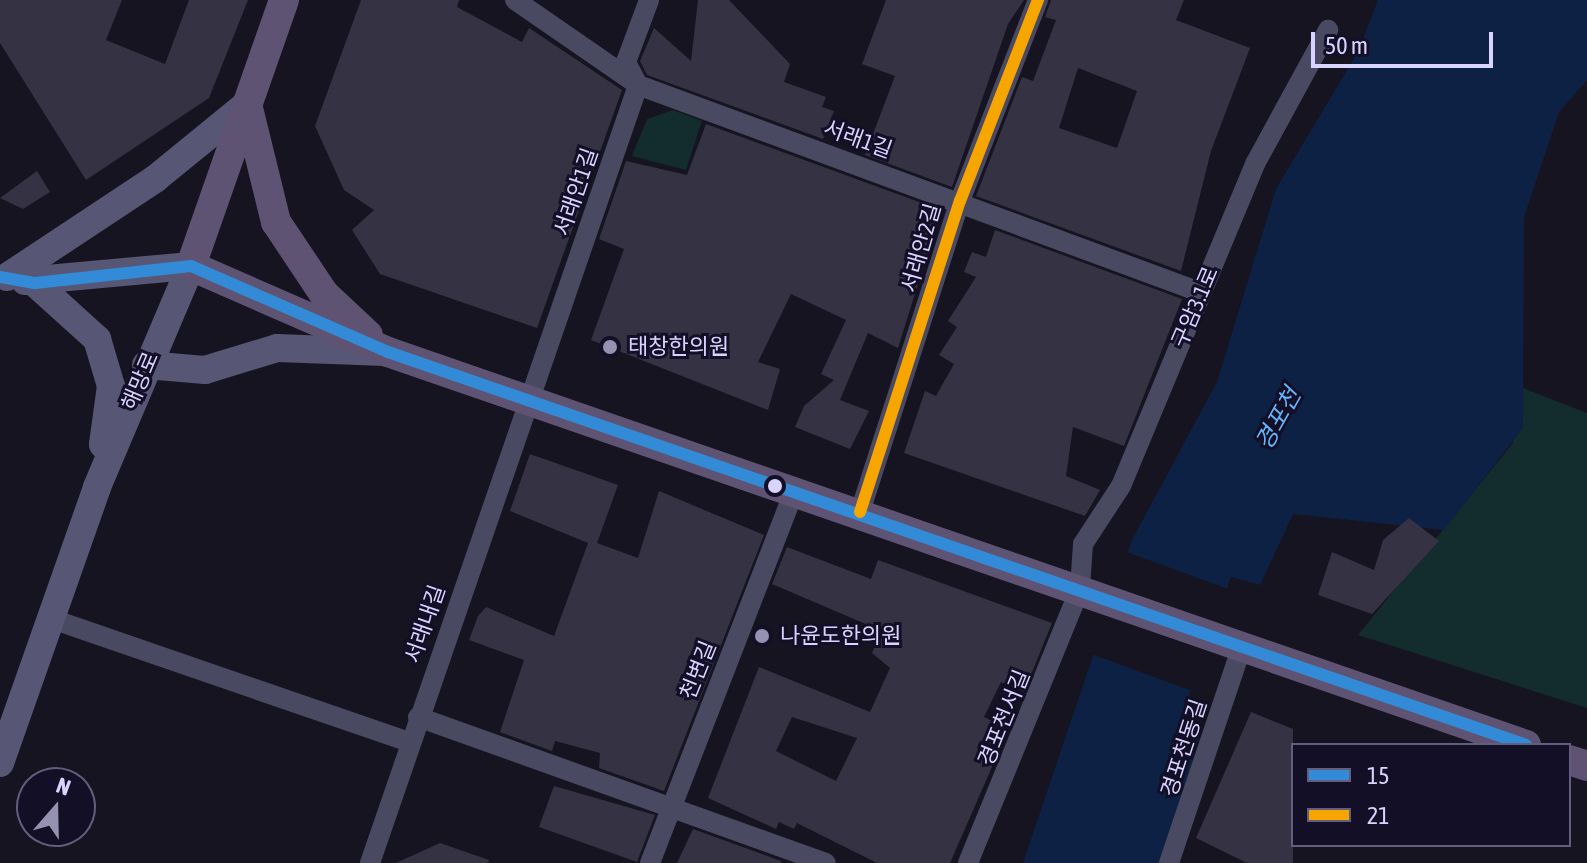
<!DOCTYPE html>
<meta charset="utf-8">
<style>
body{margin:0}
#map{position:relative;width:1587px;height:863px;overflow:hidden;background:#161421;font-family:"Asap Condensed","Noto Sans KR",sans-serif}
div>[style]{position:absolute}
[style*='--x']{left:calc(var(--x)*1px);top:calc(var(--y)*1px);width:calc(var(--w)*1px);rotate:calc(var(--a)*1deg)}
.green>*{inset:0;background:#132c2d}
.water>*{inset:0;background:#0d2144}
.pier>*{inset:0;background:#161421;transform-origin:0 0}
.building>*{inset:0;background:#343243}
.street>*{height:20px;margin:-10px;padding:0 10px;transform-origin:10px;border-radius:10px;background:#4a4962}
.secondary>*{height:28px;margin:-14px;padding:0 14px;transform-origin:14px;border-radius:14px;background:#575674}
.primary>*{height:30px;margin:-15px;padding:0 15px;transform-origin:15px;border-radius:15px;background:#5e5373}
.bus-1>*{height:12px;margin:-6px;padding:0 6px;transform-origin:6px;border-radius:6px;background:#338bd7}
.bus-2>*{height:12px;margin:-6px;padding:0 6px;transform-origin:6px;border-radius:6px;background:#f7a600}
.dots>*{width:22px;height:22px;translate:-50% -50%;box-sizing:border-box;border:4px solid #130f26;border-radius:50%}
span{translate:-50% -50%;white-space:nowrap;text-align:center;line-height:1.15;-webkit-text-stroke:6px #130f26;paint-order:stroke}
.street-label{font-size:22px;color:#d9d4ff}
.poi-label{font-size:22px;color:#d9d4ff}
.left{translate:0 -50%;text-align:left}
.water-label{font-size:24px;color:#62b6ff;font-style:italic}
.legend{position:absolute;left:1291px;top:743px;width:280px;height:104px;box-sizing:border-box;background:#130f26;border:2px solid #625e7d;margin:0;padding:10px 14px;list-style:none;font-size:24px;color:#d9d4ff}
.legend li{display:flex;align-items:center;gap:16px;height:40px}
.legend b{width:40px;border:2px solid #625e7d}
.north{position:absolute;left:16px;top:767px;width:80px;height:80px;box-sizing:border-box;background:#130f26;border:2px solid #625e7d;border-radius:50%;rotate:20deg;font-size:22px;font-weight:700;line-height:32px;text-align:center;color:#d9d4ff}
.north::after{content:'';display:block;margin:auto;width:28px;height:36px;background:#9591b1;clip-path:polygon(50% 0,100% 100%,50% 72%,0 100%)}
.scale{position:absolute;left:1311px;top:32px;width:182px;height:36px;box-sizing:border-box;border:4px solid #d9d4ff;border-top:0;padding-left:10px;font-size:24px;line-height:28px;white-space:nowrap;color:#d9d4ff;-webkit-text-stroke:6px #130f26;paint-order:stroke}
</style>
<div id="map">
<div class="green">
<i style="clip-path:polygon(673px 110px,702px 121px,686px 170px,632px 156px,647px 119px)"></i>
<i style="clip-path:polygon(1515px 385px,1587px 413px,1587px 708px,1358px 635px,1513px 443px)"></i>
</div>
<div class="water">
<i style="clip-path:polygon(1378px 0,1587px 0,1587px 80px,1559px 112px,1524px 217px,1523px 428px,1444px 530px,1293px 514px,1260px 585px,1231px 577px,1191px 687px,1181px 732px,1199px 740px,1161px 863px,1023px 863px,1132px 540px,1217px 382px,1276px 189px,1358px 52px)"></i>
</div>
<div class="pier">
<i style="left:1124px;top:551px;width:113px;height:108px;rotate:20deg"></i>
</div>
<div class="building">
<i style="clip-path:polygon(0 0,122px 0,106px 40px,165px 64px,189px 0,248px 0,209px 98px,86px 180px,0 43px)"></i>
<i style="clip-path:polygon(361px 0,459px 0,457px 7px,522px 42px,529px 28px,622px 90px,537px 328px,380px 274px,352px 230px,374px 210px,344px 190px,315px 126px)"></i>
<i style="clip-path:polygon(698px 0,729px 0,790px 64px,784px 82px,826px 97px,822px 107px,834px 111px,823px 139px,647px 75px,640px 61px,654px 28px,691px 61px)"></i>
<i style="clip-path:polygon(886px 0,1024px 0,1008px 24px,952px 187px,865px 155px,895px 76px,862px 64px)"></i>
<i style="clip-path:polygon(evenodd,1051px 0,1184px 0,1176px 20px,1250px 48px,1211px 151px,1181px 271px,976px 196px,1022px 77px,1033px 81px,1056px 20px,1045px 17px,1051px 0,1078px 68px,1137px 91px,1117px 148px,1059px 128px,1078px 68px)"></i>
<i style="clip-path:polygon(706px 124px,941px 210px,898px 348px,868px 333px,840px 400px,869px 411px,850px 449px,795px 427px,804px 406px,834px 380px,821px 374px,846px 320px,791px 294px,758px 362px,780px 369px,768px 410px,591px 340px,624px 249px,599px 239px,626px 161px,687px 175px)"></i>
<i style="clip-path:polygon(37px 171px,50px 192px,23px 209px,0 198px)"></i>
<i style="clip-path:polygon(995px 230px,1182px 299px,1124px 446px,1073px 427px,1066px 476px,1100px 490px,1085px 516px,904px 453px,925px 391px,936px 396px,954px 364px,939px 355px,957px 327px,948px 321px,976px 277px,964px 272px,972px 252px,986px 257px)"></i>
<i style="clip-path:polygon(530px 454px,618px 485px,597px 543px,638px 558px,659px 491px,764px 535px,664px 791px,599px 768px,600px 753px,555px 741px,552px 751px,500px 732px,524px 660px,469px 640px,478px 616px,486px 607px,554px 636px,588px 543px,510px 511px)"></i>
<i style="clip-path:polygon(1409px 518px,1439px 541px,1372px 614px,1318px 595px,1332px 552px,1374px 570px,1383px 540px)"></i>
<i style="clip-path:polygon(evenodd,787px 547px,871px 579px,878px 560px,1052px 623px,1024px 692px,1001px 682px,984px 717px,1009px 728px,950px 863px,877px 863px,797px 823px,794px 829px,779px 822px,776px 829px,708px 798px,759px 667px,870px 712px,890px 668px,872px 653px,882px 631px,772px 584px,787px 547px,792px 717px,857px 738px,836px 781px,776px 751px,792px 717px)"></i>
<i style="clip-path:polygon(1251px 712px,1293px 729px,1293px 863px,1247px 863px,1196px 838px)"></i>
<i style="clip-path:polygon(554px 786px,655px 815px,637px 862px,539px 827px)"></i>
<i style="clip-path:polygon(693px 829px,781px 861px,781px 863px,677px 863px)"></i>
<i style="clip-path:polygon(440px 843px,489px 860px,488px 863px,396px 863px)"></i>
</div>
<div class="street">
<i style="--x:515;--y:0;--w:150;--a:34.6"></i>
<i style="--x:638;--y:85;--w:599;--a:20.22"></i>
<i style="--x:860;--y:512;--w:327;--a:-72.2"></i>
<i style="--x:960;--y:201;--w:216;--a:-68.8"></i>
<i style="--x:52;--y:619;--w:379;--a:19"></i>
<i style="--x:418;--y:717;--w:433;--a:19.7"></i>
<i style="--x:370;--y:863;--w:823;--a:-70.99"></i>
<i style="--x:638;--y:85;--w:26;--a:-118"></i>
<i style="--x:626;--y:62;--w:66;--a:-69.6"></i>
<i style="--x:650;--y:863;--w:395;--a:-68.8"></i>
<i style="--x:968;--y:863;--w:297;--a:-67.8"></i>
<i style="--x:1080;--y:588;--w:44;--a:-86.1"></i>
<i style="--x:1083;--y:544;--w:69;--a:-56.8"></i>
<i style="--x:1121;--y:486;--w:349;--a:-67.4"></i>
<i style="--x:1255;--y:164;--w:153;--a:-61.4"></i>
<i style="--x:1169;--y:863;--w:229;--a:-71.4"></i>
</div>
<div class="secondary">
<i style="--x:7;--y:277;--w:178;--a:-33.5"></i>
<i style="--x:155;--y:179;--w:119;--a:-39.2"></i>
<i style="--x:25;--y:281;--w:167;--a:-5.2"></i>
<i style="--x:35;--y:283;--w:84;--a:42.1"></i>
<i style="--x:97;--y:339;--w:49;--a:73.4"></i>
<i style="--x:111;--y:386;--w:59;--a:97.9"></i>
<i style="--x:146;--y:365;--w:59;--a:4.8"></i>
<i style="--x:205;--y:370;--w:75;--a:-17"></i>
<i style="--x:277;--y:348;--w:108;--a:2.1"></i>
<i style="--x:0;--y:763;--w:293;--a:-70.6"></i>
<i style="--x:97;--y:487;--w:240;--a:-67"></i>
</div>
<div class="primary">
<i style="--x:284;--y:0;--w:282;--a:109.3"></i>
<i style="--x:191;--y:266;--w:215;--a:23.6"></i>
<i style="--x:388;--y:352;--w:1204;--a:19.05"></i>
<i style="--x:247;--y:104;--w:122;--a:76.2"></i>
<i style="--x:276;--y:222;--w:87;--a:56.3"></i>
<i style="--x:324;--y:294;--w:60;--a:43"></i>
<i style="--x:1569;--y:760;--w:19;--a:18"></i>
</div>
<div class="bus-1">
<i style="--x:0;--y:277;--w:36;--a:10"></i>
<i style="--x:35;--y:283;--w:157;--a:-6.2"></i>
<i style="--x:191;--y:266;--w:215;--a:23.6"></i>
<i style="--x:388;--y:352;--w:1204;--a:19.05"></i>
</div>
<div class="bus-2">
<i style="--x:860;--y:512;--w:327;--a:-72.2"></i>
<i style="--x:960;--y:201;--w:216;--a:-68.8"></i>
</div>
<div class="dots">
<i style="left:610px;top:347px;background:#9591b1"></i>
<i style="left:775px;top:486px;background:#d9d4ff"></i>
<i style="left:762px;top:636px;background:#9591b1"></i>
</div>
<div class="street-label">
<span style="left:858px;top:139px;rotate:20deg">서래1길</span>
<span style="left:576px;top:192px;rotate:-71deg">서래안1길</span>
<span style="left:921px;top:248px;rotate:-74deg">서래안2길</span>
<span style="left:1195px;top:307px;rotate:-67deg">구암3.1로</span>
<span style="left:140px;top:381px;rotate:-67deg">해망로</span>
<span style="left:425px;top:624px;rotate:-71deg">서래내길</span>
<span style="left:698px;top:670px;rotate:-68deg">천변길</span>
<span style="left:1004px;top:718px;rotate:-68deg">경포천서길</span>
<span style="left:1184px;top:748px;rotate:-72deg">경포천동길</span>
</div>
<div class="poi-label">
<span class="left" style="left:628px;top:347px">태창한의원</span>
<span class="left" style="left:780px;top:636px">나윤도한의원</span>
</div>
<div class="water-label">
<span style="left:1278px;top:419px;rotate:-61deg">경포천</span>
</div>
<ul class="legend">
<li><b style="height:10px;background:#338bd7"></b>15</li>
<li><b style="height:10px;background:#f7a600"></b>21</li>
</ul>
<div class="north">N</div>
<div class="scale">50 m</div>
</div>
